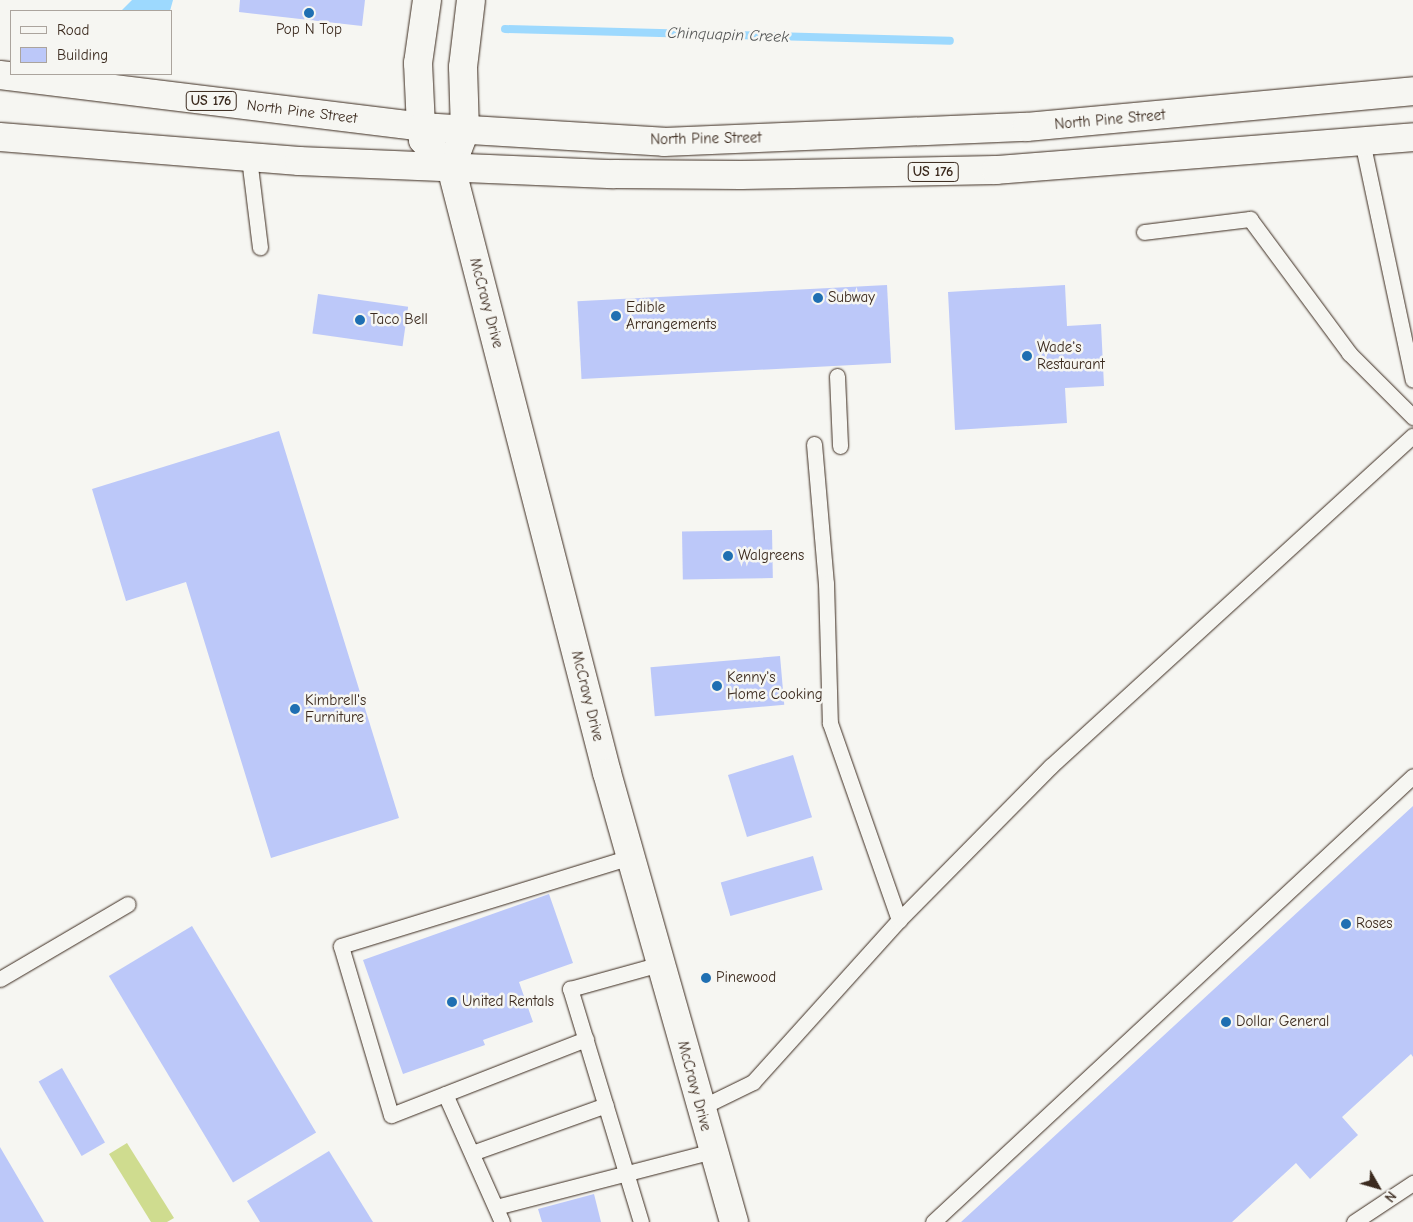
<!DOCTYPE html>
<style>
body{margin:0}
#map{position:relative;width:1413px;height:1222px;overflow:hidden;background:#f6f6f2;font-family:"Comic Neue",sans-serif}
div>[style]{position:absolute}
[style*='--x']{left:calc(var(--x)*1px);top:calc(var(--y)*1px);width:calc(var(--w)*1px);rotate:calc(var(--a)*1deg)}
.green>*{inset:0;background:#cfdc8f}
.water>*{inset:0;background:#9dd9fe}
.stream>*{height:8px;margin:-4px;padding:0 4px;transform-origin:4px;border-radius:4px;background:#9dd9fe}
.building>*{inset:0;background:#bcc8f9;transform-origin:0 0}
.roads{filter:drop-shadow(0 0 1px #3b2a1e) drop-shadow(0 0 1px #3b2a1e)}
.lane>*{height:15px;margin:-7.5px;padding:0 7.5px;transform-origin:7.5px;border-radius:7.5px;background:#f6f6f2}
.secondary>*{height:28px;margin:-14px;padding:0 14px;transform-origin:14px;border-radius:14px;background:#f6f6f2}
.highway>*{height:28px;margin:-14px;padding:0 14px;transform-origin:14px;border-radius:14px;background:#f6f6f2}
.dots>*{width:14px;height:14px;translate:-50% -50%;box-sizing:border-box;border:2px solid #f6f6f2;border-radius:50%}
span{translate:-50% -50%;white-space:nowrap;text-align:center;line-height:1.15;-webkit-text-stroke:5px #f6f6f2;paint-order:stroke}
.shield-label span{padding:1px 4px;background:#f6f6f2;border:1px solid;border-radius:4px;-webkit-text-stroke-width:0}
.shield-label{font-size:14px;color:#3b2a1e;font-weight:700}
.poi-label{font-size:15px;color:#3b2a1e}
.left{translate:0 -50%;text-align:left}
.street-label{font-size:15px;color:#3b2a1e}
.water-label{font-size:16px;color:#545656;font-style:italic}
.legend{position:absolute;left:10px;top:10px;width:162px;height:65px;box-sizing:border-box;background:#f6f6f2;border:1px solid #aba49d;margin:0;padding:6px 9px;list-style:none;font-size:15px;color:#3b2a1e}
.legend li{display:flex;align-items:center;gap:10px;height:25px}
.legend b{width:25px;border:1px solid #aba49d}
.north{position:absolute;left:1353px;top:1162px;width:50px;height:50px;-webkit-text-stroke:4px #f6f6f2;paint-order:stroke;rotate:128deg;font-size:14px;font-weight:700;line-height:20px;text-align:center;color:#3b2a1e}
.north::after{content:'';display:block;margin:auto;width:18px;height:22px;background:#3b2a1e;clip-path:polygon(50% 0,100% 100%,50% 72%,0 100%)}
</style>
<div id="map">
<div class="green">
<i style="clip-path:polygon(127px 1143px,174px 1218px,167px 1222px,151px 1222px,109px 1154px)"></i>
</div>
<div class="water">
<i style="clip-path:polygon(132px 0,173px 0,170px 11px,121px 11px)"></i>
</div>
<div class="stream">
<i style="--x:505;--y:29;--w:445;--a:1.5"></i>
</div>
<div class="building">
<i style="clip-path:polygon(240px 0,365px 0,362px 26px,239px 12px)"></i>
<i style="left:887px;top:285px;width:78px;height:310px;rotate:87deg"></i>
<i style="clip-path:polygon(1065px 285px,1067px 326px,1101px 324px,1104px 386px,1065px 388px,1067px 423px,955px 430px,948px 292px)"></i>
<i style="left:318px;top:294px;width:91px;height:40px;rotate:8deg"></i>
<i style="clip-path:polygon(279px 431px,399px 818px,271px 858px,186px 582px,126px 601px,92px 489px)"></i>
<i style="left:772px;top:530px;width:48px;height:90px;rotate:89deg"></i>
<i style="left:780px;top:656px;width:49px;height:130px;rotate:85deg"></i>
<i style="left:793px;top:755px;width:65px;height:68px;rotate:73deg"></i>
<i style="clip-path:polygon(1413px 806px,1413px 1057px,1411px 1054px,1342px 1117px,1358px 1135px,1310px 1179px,1296px 1163px,1232px 1222px,961px 1222px)"></i>
<i style="left:813px;top:856px;width:35px;height:96px;rotate:74deg"></i>
<i style="clip-path:polygon(549px 894px,573px 963px,519px 982px,533px 1022px,483px 1040px,485px 1045px,403px 1074px,363px 960px)"></i>
<i style="left:192px;top:926px;width:241px;height:97px;rotate:59deg"></i>
<i style="left:62px;top:1068px;width:86px;height:27px;rotate:60deg"></i>
<i style="clip-path:polygon(0 1147px,44px 1222px,0 1222px)"></i>
<i style="clip-path:polygon(329px 1151px,373px 1222px,260px 1222px,247px 1201px)"></i>
<i style="clip-path:polygon(594px 1194px,601px 1222px,542px 1222px,538px 1209px)"></i>
</div>
<div class="roads">
<div class="lane">
<i style="--x:1362;--y:141;--w:244;--a:78"></i>
<i style="--x:249;--y:158;--w:90;--a:83"></i>
<i style="--x:1144;--y:232;--w:107;--a:-7"></i>
<i style="--x:1250;--y:219;--w:167;--a:53.5"></i>
<i style="--x:1349;--y:353;--w:91;--a:45"></i>
<i style="--x:837;--y:376;--w:70;--a:87.5"></i>
<i style="--x:814;--y:444;--w:140;--a:85.1"></i>
<i style="--x:826;--y:583;--w:140;--a:88.4"></i>
<i style="--x:830;--y:723;--w:209;--a:70.7"></i>
<i style="--x:0;--y:979;--w:148;--a:-30.4"></i>
<i style="--x:586;--y:1039;--w:209;--a:158.7"></i>
<i style="--x:391;--y:1115;--w:176;--a:-106.5"></i>
<i style="--x:341;--y:946;--w:302;--a:-17.1"></i>
<i style="--x:445;--y:1094;--w:140;--a:66"></i>
<i style="--x:700;--y:1108;--w:59;--a:-26.1"></i>
<i style="--x:753;--y:1082;--w:218;--a:-48"></i>
<i style="--x:899;--y:920;--w:216;--a:-45.4"></i>
<i style="--x:1051;--y:766;--w:490;--a:-42.4"></i>
<i style="--x:472;--y:1153;--w:142;--a:-19.7"></i>
<i style="--x:496;--y:1207;--w:223;--a:-14.5"></i>
<i style="--x:641;--y:1222;--w:244;--a:-106.9"></i>
<i style="--x:570;--y:989;--w:93;--a:-15.5"></i>
<i style="--x:933;--y:1222;--w:655;--a:-42.9"></i>
<i style="--x:1354;--y:1222;--w:71;--a:-33.5"></i>
</div>
<div class="secondary">
<i style="--x:427;--y:0;--w:64;--a:98.1"></i>
<i style="--x:418;--y:63;--w:64;--a:87.3"></i>
<i style="--x:421;--y:127;--w:13;--a:81"></i>
<i style="--x:423;--y:140;--w:39;--a:44"></i>
<i style="--x:451;--y:167;--w:626;--a:75.56"></i>
<i style="--x:607;--y:773;--w:467;--a:74.2"></i>
<i style="--x:451;--y:167;--w:39;--a:-69"></i>
<i style="--x:465;--y:131;--w:64;--a:-91.8"></i>
<i style="--x:463;--y:67;--w:67;--a:-83.2"></i>
</div>
<div class="highway">
<i style="--x:0;--y:75;--w:424;--a:7"></i>
<i style="--x:421;--y:127;--w:243;--a:3.5"></i>
<i style="--x:664;--y:142;--w:363;--a:-2.4"></i>
<i style="--x:1027;--y:127;--w:388;--a:-5.3"></i>
<i style="--x:0;--y:137;--w:300;--a:4.6"></i>
<i style="--x:299;--y:161;--w:315;--a:2.4"></i>
<i style="--x:614;--y:174;--w:127;--a:0.5"></i>
<i style="--x:741;--y:175;--w:255;--a:-1.1"></i>
<i style="--x:996;--y:170;--w:418;--a:-4.5"></i>
</div>
</div>
<div class="dots">
<i style="left:309px;top:13px;background:#1f6fb2"></i>
<i style="left:818px;top:298px;background:#1f6fb2"></i>
<i style="left:616px;top:316px;background:#1f6fb2"></i>
<i style="left:360px;top:320px;background:#1f6fb2"></i>
<i style="left:1027px;top:356px;background:#1f6fb2"></i>
<i style="left:728px;top:556px;background:#1f6fb2"></i>
<i style="left:717px;top:686px;background:#1f6fb2"></i>
<i style="left:295px;top:709px;background:#1f6fb2"></i>
<i style="left:1346px;top:924px;background:#1f6fb2"></i>
<i style="left:706px;top:978px;background:#1f6fb2"></i>
<i style="left:452px;top:1002px;background:#1f6fb2"></i>
<i style="left:1226px;top:1022px;background:#1f6fb2"></i>
</div>
<div class="shield-label">
<span style="left:211px;top:101px">US 176</span>
<span style="left:933px;top:172px">US 176</span>
</div>
<div class="poi-label">
<span style="left:309px;top:30px">Pop N Top</span>
<span class="left" style="left:828px;top:298px">Subway</span>
<span class="left" style="left:626px;top:316px">Edible<br>Arrangements</span>
<span class="left" style="left:370px;top:320px">Taco Bell</span>
<span class="left" style="left:1037px;top:356px">Wade's<br>Restaurant</span>
<span class="left" style="left:738px;top:556px">Walgreens</span>
<span class="left" style="left:727px;top:686px">Kenny's<br>Home Cooking</span>
<span class="left" style="left:305px;top:709px">Kimbrell's<br>Furniture</span>
<span class="left" style="left:1356px;top:924px">Roses</span>
<span class="left" style="left:716px;top:978px">Pinewood</span>
<span class="left" style="left:462px;top:1002px">United Rentals</span>
<span class="left" style="left:1236px;top:1022px">Dollar General</span>
</div>
<div class="street-label">
<span style="left:302px;top:112px;rotate:7deg">North Pine Street</span>
<span style="left:1110px;top:120px;rotate:-5deg">North Pine Street</span>
<span style="left:706px;top:139px;rotate:-1deg">North Pine Street</span>
<span style="left:486px;top:303px;rotate:75deg">McCravy Drive</span>
<span style="left:587px;top:696px;rotate:76deg">McCravy Drive</span>
<span style="left:694px;top:1086px;rotate:75deg">McCravy Drive</span>
</div>
<div class="water-label">
<span style="left:728px;top:35px;rotate:2deg">Chinquapin Creek</span>
</div>
<ul class="legend">
<li><b style="height:6px;background:#f6f6f2"></b>Road</li>
<li><b style="height:14px;background:#bcc8f9"></b>Building</li>
</ul>
<div class="north">N</div>
</div>
